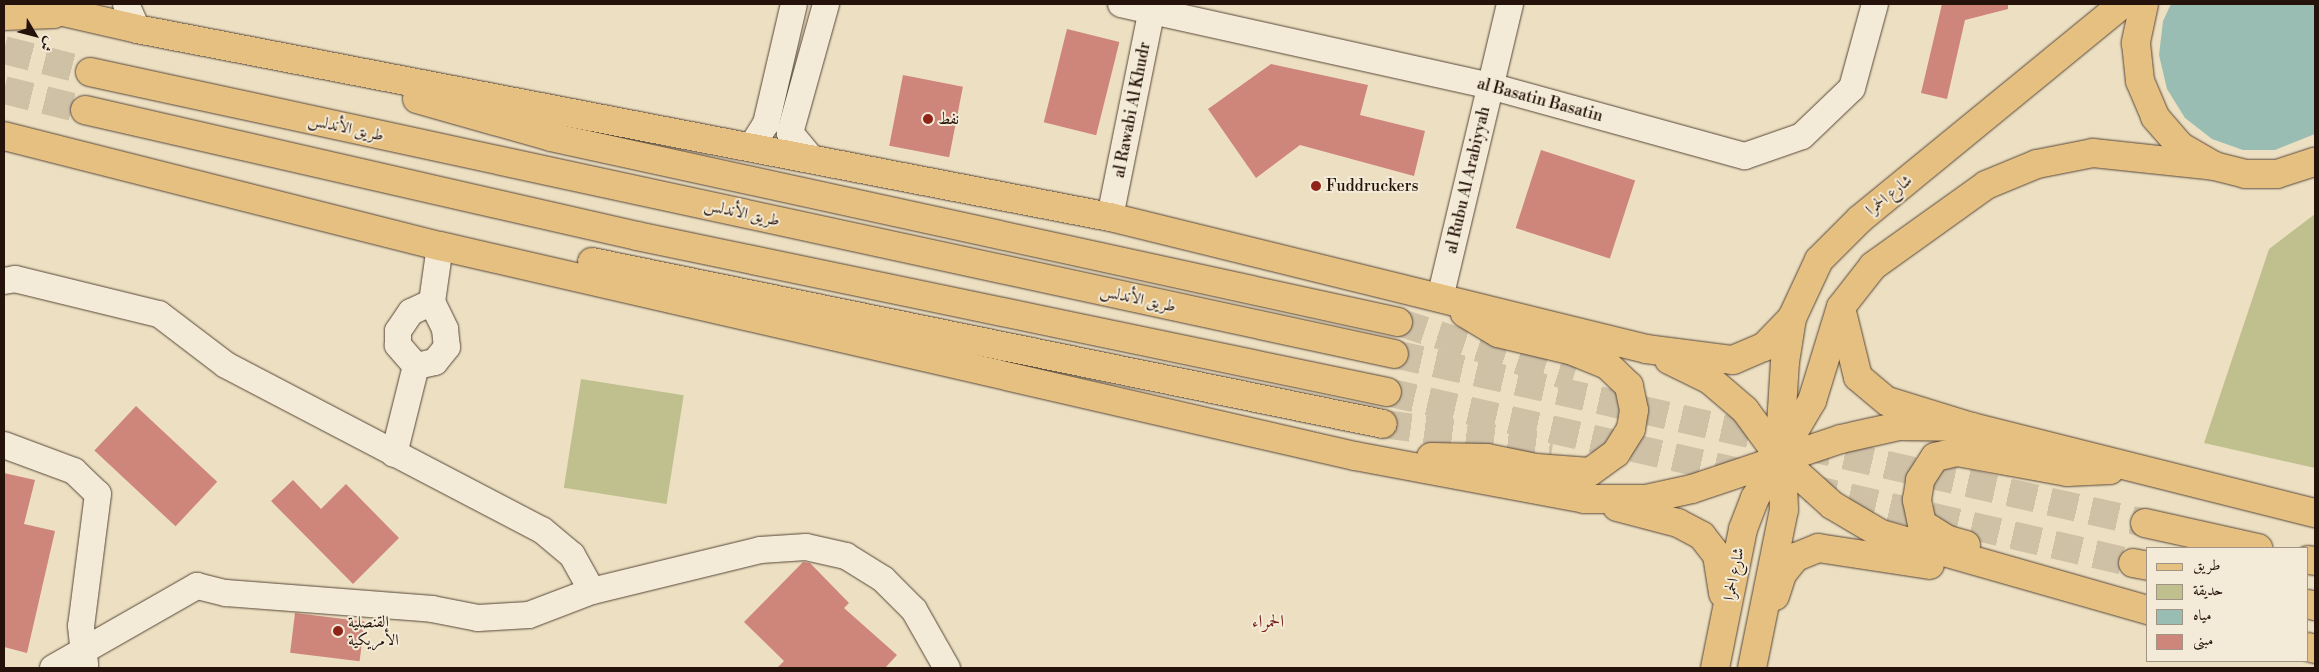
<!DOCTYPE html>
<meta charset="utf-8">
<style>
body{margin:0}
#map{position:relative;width:2319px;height:672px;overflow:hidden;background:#ede0c2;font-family:"Libre Bodoni",Amiri,serif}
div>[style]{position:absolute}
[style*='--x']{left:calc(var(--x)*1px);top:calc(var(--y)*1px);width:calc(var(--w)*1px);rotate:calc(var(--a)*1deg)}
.green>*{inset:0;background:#c0c08e;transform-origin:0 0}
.water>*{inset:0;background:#99bdb2}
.building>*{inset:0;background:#ce857a;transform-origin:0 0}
.major-tunnel>*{height:28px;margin-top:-14px;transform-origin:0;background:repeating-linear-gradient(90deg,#cfc1a6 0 28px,transparent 0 42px)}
.roads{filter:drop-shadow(0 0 1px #574638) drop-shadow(0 0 1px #574638)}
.minor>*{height:26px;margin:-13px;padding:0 13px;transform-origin:13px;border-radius:13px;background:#f3ebd7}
.major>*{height:28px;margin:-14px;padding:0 14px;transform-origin:14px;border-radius:14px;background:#e6c081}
.dots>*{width:14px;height:14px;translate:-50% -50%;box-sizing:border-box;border:2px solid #f3ebd7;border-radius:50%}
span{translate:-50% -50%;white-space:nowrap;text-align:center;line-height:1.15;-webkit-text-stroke:4px #f3ebd7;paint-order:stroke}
.street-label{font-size:16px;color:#25120a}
.poi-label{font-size:16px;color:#25120a}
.left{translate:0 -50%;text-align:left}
.neighbourhood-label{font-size:18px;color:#7a1f14}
.frame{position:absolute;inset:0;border:5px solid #25120a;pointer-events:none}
.legend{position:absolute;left:2146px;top:547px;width:162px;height:115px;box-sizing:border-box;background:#f3ebd7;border:1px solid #a19485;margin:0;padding:6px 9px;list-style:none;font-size:15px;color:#25120a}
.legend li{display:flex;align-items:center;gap:10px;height:25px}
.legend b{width:25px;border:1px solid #a19485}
.north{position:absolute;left:10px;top:10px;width:50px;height:50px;-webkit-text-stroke:4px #f3ebd7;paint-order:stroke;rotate:127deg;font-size:14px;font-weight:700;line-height:20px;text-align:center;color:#25120a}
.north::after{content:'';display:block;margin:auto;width:18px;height:22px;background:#25120a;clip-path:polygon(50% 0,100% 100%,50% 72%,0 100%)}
</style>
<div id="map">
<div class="green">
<i style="clip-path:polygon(2315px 214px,2315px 468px,2204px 443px,2269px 249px)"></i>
<i style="left:581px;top:379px;width:104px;height:110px;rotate:9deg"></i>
</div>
<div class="water">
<i style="clip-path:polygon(2171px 4px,2315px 4px,2315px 134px,2275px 150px,2243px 150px,2212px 139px,2185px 118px,2167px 89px,2159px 55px,2163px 21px)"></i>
</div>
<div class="building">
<i style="clip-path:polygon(1942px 4px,2008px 4px,2008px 9px,1965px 20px,1947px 99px,1921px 93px)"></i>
<i style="left:1067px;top:29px;width:54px;height:96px;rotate:14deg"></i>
<i style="clip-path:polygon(1271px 64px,1368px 85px,1360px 115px,1425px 131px,1414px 176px,1300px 145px,1256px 178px,1208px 109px)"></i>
<i style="left:903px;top:75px;width:61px;height:72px;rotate:11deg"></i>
<i style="left:1541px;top:150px;width:99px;height:82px;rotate:18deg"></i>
<i style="left:136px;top:406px;width:111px;height:61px;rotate:43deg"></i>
<i style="clip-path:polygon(4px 473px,35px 480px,24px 524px,55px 531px,27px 653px,4px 647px)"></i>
<i style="clip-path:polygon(293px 480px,321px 509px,346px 484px,399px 538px,353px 584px,271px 501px)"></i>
<i style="clip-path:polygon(803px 562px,810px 563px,849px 603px,844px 608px,897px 655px,885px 668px,777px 668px,784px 661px,744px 622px)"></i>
<i style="left:295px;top:613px;width:70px;height:40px;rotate:7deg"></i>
</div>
<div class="major-tunnel">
<i style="--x:4;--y:50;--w:89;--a:14.3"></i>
<i style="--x:4;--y:90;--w:83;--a:13.9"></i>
<i style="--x:1398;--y:322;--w:184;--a:17.7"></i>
<i style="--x:1394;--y:354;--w:770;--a:12.68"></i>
<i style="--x:1387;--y:392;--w:373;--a:12.8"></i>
<i style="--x:1383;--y:424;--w:171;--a:7.4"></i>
<i style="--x:1808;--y:488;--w:334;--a:13"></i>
</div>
<div class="roads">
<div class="minor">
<i style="--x:126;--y:4;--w:27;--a:66"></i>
<i style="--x:1121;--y:4;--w:378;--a:12.5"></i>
<i style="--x:1490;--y:86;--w:264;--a:15.4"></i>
<i style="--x:1745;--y:156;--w:60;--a:-19.3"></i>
<i style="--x:1802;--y:136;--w:69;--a:-43.8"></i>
<i style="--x:1852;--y:88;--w:87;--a:-74.7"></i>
<i style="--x:752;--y:146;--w:26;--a:-58"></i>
<i style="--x:766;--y:124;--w:123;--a:-76.9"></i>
<i style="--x:811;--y:158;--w:33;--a:-130"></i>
<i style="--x:790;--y:133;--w:134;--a:-74.4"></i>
<i style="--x:1110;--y:217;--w:217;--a:-78.6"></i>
<i style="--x:4;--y:281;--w:11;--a:-10"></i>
<i style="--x:15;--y:279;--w:148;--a:13.7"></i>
<i style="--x:159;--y:314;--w:84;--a:37.3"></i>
<i style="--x:226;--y:365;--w:356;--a:27.6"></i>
<i style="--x:542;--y:530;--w:39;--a:40"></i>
<i style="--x:572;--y:555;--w:41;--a:60.9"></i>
<i style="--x:1440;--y:298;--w:302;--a:-76.6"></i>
<i style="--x:432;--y:302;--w:30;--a:64"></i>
<i style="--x:445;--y:329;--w:18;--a:84"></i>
<i style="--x:447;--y:347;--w:19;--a:129"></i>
<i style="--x:435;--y:362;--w:19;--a:168"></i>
<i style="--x:416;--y:366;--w:28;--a:-131"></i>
<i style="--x:398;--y:345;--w:14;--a:-90"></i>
<i style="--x:398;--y:331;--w:23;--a:-56"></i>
<i style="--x:411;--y:312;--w:23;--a:-25"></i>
<i style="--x:432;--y:302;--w:57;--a:-81.9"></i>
<i style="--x:4;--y:445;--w:75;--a:20.4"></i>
<i style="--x:74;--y:471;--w:33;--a:44"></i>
<i style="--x:98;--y:494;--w:133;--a:97.3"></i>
<i style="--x:81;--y:626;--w:39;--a:84"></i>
<i style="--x:394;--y:454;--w:91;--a:-76"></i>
<i style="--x:53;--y:668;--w:166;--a:-29.7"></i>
<i style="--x:197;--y:586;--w:30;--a:14"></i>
<i style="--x:226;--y:593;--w:207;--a:4.4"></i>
<i style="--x:432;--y:609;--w:47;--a:11.1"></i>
<i style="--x:478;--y:618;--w:51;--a:-3.4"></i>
<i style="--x:529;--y:615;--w:67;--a:-20.9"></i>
<i style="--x:592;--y:591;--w:173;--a:-13.7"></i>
<i style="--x:760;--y:550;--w:46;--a:-3.7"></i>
<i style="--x:806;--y:547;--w:41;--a:12.7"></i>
<i style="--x:846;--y:556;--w:44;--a:31.9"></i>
<i style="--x:883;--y:579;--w:44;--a:45"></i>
<i style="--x:914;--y:610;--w:67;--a:60.4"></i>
</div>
<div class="major">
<i style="--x:29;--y:4;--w:111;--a:13"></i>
<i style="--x:137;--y:29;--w:991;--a:10.94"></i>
<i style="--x:1110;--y:217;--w:552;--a:13.83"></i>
<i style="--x:1646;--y:349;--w:88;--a:7.2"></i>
<i style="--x:1733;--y:360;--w:34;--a:-23"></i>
<i style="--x:1764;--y:347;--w:40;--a:-46"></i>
<i style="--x:2144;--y:4;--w:40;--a:102"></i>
<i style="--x:2136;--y:43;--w:38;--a:84"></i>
<i style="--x:2140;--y:81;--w:39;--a:67"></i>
<i style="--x:2155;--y:117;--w:38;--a:49"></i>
<i style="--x:2180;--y:146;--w:39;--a:30"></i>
<i style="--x:2214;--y:166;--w:32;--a:14"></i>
<i style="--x:2245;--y:174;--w:32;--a:0"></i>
<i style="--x:2277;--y:174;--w:40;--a:-18"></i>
<i style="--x:4;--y:16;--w:50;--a:-2.3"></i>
<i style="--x:90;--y:72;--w:1334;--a:12.2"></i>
<i style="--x:417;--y:99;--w:139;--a:15.8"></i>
<i style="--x:551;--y:137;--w:867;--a:12.32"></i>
<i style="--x:85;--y:110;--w:566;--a:12.86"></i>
<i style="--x:637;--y:236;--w:766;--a:11.75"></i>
<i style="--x:4;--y:136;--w:450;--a:14.2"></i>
<i style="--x:440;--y:246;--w:939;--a:12.93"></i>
<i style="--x:1355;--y:456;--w:233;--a:10.6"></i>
<i style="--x:1584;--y:499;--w:62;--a:0"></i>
<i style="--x:1646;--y:499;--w:47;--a:-12.3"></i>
<i style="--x:1692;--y:489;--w:157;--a:-18.6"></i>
<i style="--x:1841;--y:439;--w:59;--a:-12.6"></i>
<i style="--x:1899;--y:426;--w:73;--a:0.8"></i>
<i style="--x:592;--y:262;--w:807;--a:11.57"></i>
<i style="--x:1841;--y:308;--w:71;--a:76.2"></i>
<i style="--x:1858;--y:377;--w:38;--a:40"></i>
<i style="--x:1887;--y:401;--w:89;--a:17"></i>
<i style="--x:1972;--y:427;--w:354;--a:14.1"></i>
<i style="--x:1669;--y:360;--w:46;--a:26"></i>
<i style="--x:1710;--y:380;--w:46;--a:40.6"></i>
<i style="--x:1745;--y:410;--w:61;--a:53.7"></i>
<i style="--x:1781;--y:459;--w:69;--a:42"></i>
<i style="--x:1832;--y:505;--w:57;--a:30.6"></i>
<i style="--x:1881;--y:534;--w:278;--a:15.9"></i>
<i style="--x:1431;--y:457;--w:56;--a:1"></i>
<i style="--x:1487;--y:458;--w:50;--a:11.5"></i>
<i style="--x:1536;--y:468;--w:54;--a:4.2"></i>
<i style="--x:1590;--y:472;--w:32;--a:-36"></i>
<i style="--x:1616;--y:453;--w:28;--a:-58"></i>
<i style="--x:1631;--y:429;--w:19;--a:-81"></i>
<i style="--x:1634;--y:410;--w:25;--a:-102"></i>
<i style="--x:1629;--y:386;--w:30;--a:-136"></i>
<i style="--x:1607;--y:365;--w:37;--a:-158"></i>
<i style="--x:1573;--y:351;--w:77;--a:-166.5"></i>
<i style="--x:1498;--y:333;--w:39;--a:-149"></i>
<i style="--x:1617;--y:507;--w:63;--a:14.7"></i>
<i style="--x:1678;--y:523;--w:27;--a:28"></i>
<i style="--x:1702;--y:536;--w:24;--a:52"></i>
<i style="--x:1717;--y:555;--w:39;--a:81"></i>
<i style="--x:2145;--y:523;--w:116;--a:12.5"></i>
<i style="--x:1966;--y:545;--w:19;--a:-164"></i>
<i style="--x:1948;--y:540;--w:31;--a:-148"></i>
<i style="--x:1922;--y:524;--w:25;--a:-102"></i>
<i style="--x:1917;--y:500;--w:20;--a:-81"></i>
<i style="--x:1920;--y:480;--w:27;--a:-57"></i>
<i style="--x:1935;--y:457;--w:23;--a:-13"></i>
<i style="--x:1957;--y:452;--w:112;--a:10.3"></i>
<i style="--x:2067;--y:472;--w:43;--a:-2.7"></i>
<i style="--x:2308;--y:560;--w:7;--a:8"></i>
<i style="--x:2133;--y:563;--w:15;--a:11"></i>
<i style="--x:1775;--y:596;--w:23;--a:-72"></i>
<i style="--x:1782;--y:574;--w:22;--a:-51"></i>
<i style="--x:1796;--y:557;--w:24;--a:-22"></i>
<i style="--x:1818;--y:548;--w:113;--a:8.6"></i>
<i style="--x:2308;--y:604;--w:7;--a:16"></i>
<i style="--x:2308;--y:647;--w:7;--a:16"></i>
<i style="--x:1715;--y:668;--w:142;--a:-78.6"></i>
<i style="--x:1743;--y:529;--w:33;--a:-69"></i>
<i style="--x:1755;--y:498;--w:113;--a:-59.6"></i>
<i style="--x:1812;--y:401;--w:98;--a:-72.9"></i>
<i style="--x:1841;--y:307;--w:52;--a:-52"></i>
<i style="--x:1873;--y:266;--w:139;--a:-35.6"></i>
<i style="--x:1986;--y:185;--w:55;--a:-22.4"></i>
<i style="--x:2037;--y:164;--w:57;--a:-11.1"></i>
<i style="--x:2093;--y:153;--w:122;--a:6.1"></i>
<i style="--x:1752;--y:668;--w:161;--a:-78.6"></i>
<i style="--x:1784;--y:510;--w:85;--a:-92"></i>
<i style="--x:1781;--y:425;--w:63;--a:-86.4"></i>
<i style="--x:1785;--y:362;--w:45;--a:-81"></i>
<i style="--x:1792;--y:318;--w:64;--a:-65"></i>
<i style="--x:1819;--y:260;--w:58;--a:-45"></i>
<i style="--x:1860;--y:219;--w:340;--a:-39.3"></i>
</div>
</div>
<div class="dots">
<i style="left:928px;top:119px;background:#8f2418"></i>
<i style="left:1316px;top:186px;background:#8f2418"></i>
<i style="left:338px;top:631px;background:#8f2418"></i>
</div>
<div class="street-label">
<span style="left:1540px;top:100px;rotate:15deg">al Basatin Basatin</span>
<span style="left:1132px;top:110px;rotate:-79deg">al Rawabi Al Khudr</span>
<span style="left:346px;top:128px;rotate:12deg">طريق الأندلس</span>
<span style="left:1468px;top:180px;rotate:-77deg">al Rubu Al Arabiyyah</span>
<span style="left:1889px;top:195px;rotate:-39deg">شارع الحمرا</span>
<span style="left:742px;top:213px;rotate:12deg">طريق الأندلس</span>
<span style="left:1138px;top:299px;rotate:12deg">طريق الأندلس</span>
<span style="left:1734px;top:574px;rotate:-79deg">شارع الحمرا</span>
</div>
<div class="poi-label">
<span class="left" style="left:938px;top:119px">نفط</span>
<span class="left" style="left:1326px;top:186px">Fuddruckers</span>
<span class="left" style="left:348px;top:631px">القنصلية<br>الأمريكية</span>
</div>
<div class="neighbourhood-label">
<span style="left:1268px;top:622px">الحمراء</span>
</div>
<div class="frame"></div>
<ul class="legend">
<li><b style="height:6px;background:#e6c081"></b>طريق</li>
<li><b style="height:14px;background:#c0c08e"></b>حديقة</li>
<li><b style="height:14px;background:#99bdb2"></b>مياه</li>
<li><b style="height:14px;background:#ce857a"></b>مبنى</li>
</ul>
<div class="north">ش</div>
</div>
